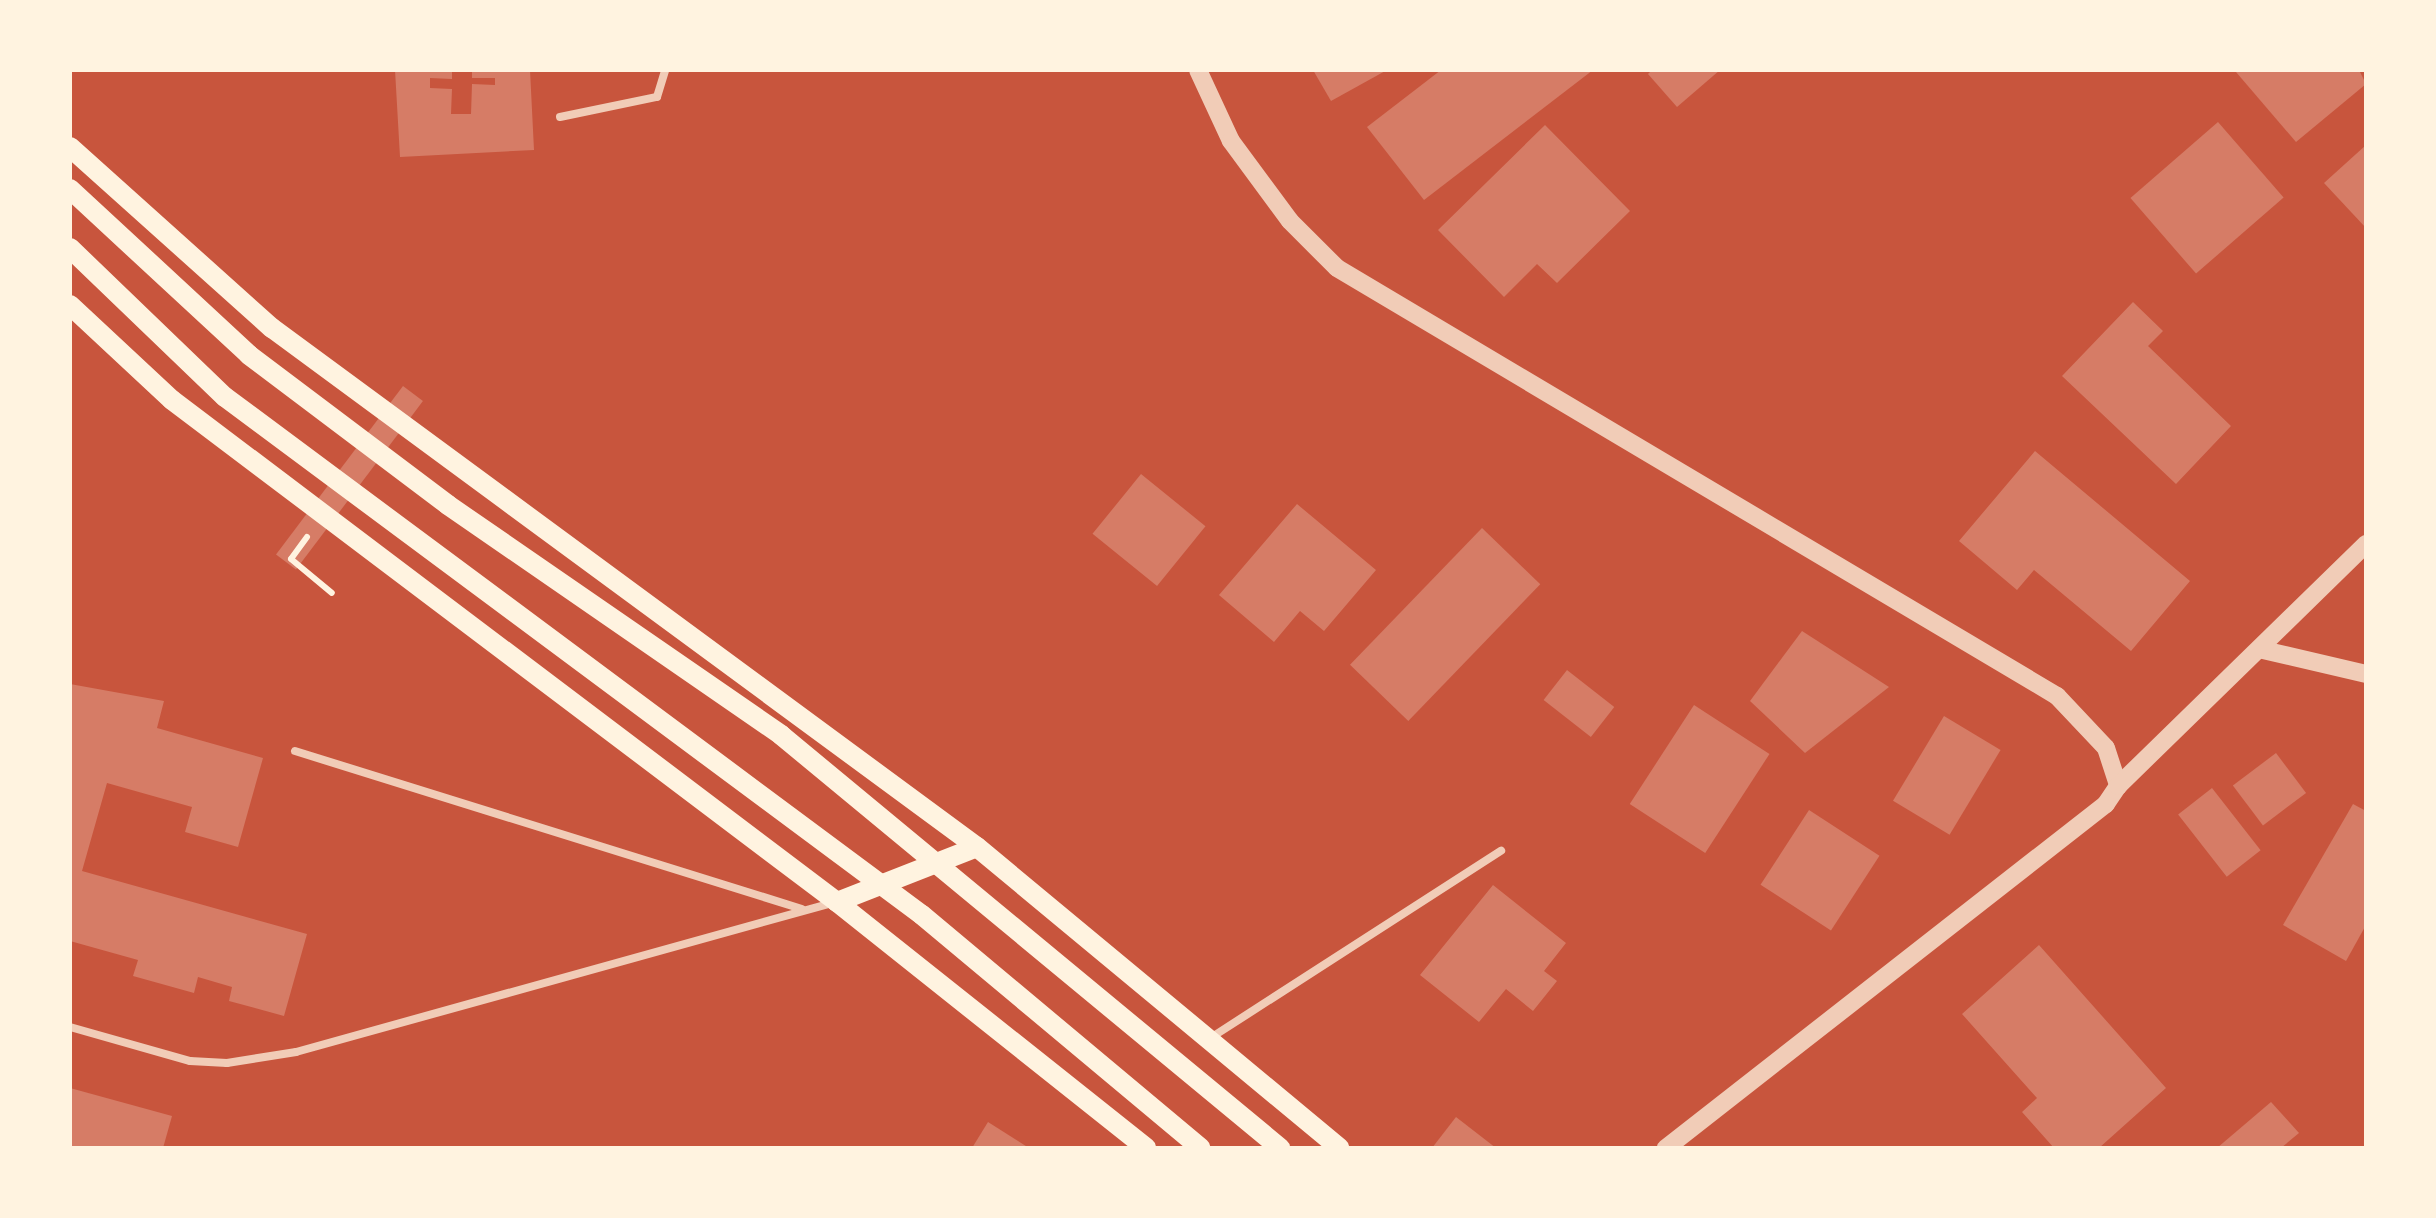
<!DOCTYPE html>
<style>
body{margin:0}
#map{position:relative;width:2436px;height:1218px;overflow:hidden;background:#c8553d;font-family:Rubik,sans-serif}
div>[style]{position:absolute}
[style*='--x']{left:calc(var(--x)*1px);top:calc(var(--y)*1px);width:calc(var(--w)*1px);rotate:calc(var(--a)*1deg)}
.building>*{inset:0;background:#d67c66;transform-origin:0 0}
.path>*{height:6px;margin:-3px;padding:0 3px;transform-origin:3px;border-radius:3px;background:#fff3e0}
.service>*{height:8px;margin:-4px;padding:0 4px;transform-origin:4px;border-radius:4px;background:#f1ccb7}
.tertiary>*{height:18px;margin:-9px;padding:0 9px;transform-origin:9px;border-radius:9px;background:#f1ccb7}
.secondary>*{height:20px;margin:-10px;padding:0 10px;transform-origin:10px;border-radius:10px;background:#fff3e0}
span{translate:-50% -50%;white-space:nowrap;text-align:center;line-height:1.15;-webkit-text-stroke:8px #fff3e0;paint-order:stroke}
.frame{position:absolute;inset:0;border:72px solid #fff3e0;pointer-events:none}
</style>
<div id="map">
<div class="building">
<i style="clip-path:polygon(395px 70px,452px 70px,452px 79px,430px 78px,430px 88px,452px 89px,451px 114px,471px 114px,472px 84px,495px 85px,495px 78px,472px 78px,472px 70px,530px 70px,534px 150px,400px 157px)"></i>
<i style="clip-path:polygon(1313px 70px,1387px 70px,1331px 101px)"></i>
<i style="clip-path:polygon(1441px 70px,1593px 70px,1424px 200px,1367px 127px)"></i>
<i style="clip-path:polygon(1652px 70px,1720px 70px,1677px 107px,1648px 74px)"></i>
<i style="clip-path:polygon(2359px 70px,2366px 84px,2296px 142px,2236px 72px)"></i>
<i style="left:2218px;top:122px;width:100px;height:116px;rotate:49deg"></i>
<i style="clip-path:polygon(1545px 125px,1630px 211px,1557px 283px,1537px 264px,1504px 297px,1438px 230px)"></i>
<i style="clip-path:polygon(2366px 145px,2366px 228px,2324px 183px)"></i>
<i style="clip-path:polygon(2133px 302px,2163px 331px,2148px 346px,2231px 426px,2176px 484px,2062px 376px)"></i>
<i style="left:403px;top:386px;width:25px;height:211px;rotate:37deg"></i>
<i style="clip-path:polygon(2035px 451px,2190px 581px,2131px 651px,2034px 570px,2017px 590px,1959px 541px)"></i>
<i style="left:1141px;top:474px;width:83px;height:77px;rotate:39deg"></i>
<i style="clip-path:polygon(1297px 504px,1376px 570px,1324px 631px,1300px 611px,1274px 642px,1219px 595px)"></i>
<i style="left:1482px;top:528px;width:81px;height:190px;rotate:44deg"></i>
<i style="clip-path:polygon(1802px 631px,1889px 687px,1805px 753px,1750px 701px)"></i>
<i style="left:1567px;top:670px;width:60px;height:38px;rotate:38deg"></i>
<i style="clip-path:polygon(70px 684px,164px 701px,157px 728px,263px 758px,238px 847px,185px 832px,192px 807px,107px 783px,82px 871px,307px 934px,284px 1016px,229px 1001px,232px 987px,198px 977px,194px 993px,133px 976px,138px 960px,70px 941px)"></i>
<i style="left:1694px;top:705px;width:90px;height:118px;rotate:33deg"></i>
<i style="left:1944px;top:716px;width:66px;height:99px;rotate:31deg"></i>
<i style="left:2276px;top:753px;width:50px;height:54px;rotate:53deg"></i>
<i style="left:2212px;top:788px;width:79px;height:43px;rotate:52deg"></i>
<i style="clip-path:polygon(2353px 804px,2366px 811px,2366px 925px,2346px 961px,2283px 925px)"></i>
<i style="left:1809px;top:810px;width:84px;height:89px;rotate:33deg"></i>
<i style="clip-path:polygon(1493px 885px,1566px 943px,1544px 971px,1557px 981px,1533px 1011px,1506px 989px,1479px 1022px,1420px 975px)"></i>
<i style="clip-path:polygon(2039px 945px,2166px 1088px,2099px 1148px,2054px 1148px,2022px 1112px,2037px 1098px,1962px 1014px)"></i>
<i style="clip-path:polygon(70px 1088px,172px 1116px,163px 1148px,70px 1148px)"></i>
<i style="clip-path:polygon(2271px 1102px,2299px 1133px,2281px 1148px,2217px 1148px)"></i>
<i style="clip-path:polygon(1456px 1117px,1496px 1148px,1432px 1148px)"></i>
<i style="clip-path:polygon(988px 1122px,1029px 1148px,972px 1148px)"></i>
</div>
<div class="path">
<i style="--x:307;--y:537;--w:27;--a:126"></i>
<i style="--x:291;--y:559;--w:53;--a:39.7"></i>
</div>
<div class="service">
<i style="--x:560;--y:117;--w:99;--a:-11.7"></i>
<i style="--x:657;--y:97;--w:28;--a:-73"></i>
<i style="--x:295;--y:751;--w:531;--a:17.31"></i>
<i style="--x:70;--y:1027;--w:125;--a:15.8"></i>
<i style="--x:190;--y:1061;--w:37;--a:3"></i>
<i style="--x:227;--y:1063;--w:70;--a:-9.1"></i>
<i style="--x:296;--y:1052;--w:556;--a:-15.54"></i>
<i style="--x:1212;--y:1037;--w:344;--a:-32.8"></i>
</div>
<div class="tertiary">
<i style="--x:1198;--y:70;--w:78;--a:65.1"></i>
<i style="--x:1231;--y:141;--w:99;--a:53.6"></i>
<i style="--x:1290;--y:221;--w:66;--a:45"></i>
<i style="--x:1337;--y:268;--w:838;--a:30.73"></i>
<i style="--x:2057;--y:696;--w:71;--a:46.7"></i>
<i style="--x:2106;--y:748;--w:40;--a:72"></i>
<i style="--x:2118;--y:786;--w:22;--a:124"></i>
<i style="--x:2106;--y:804;--w:559;--a:141.98"></i>
<i style="--x:2263;--y:650;--w:106;--a:13.1"></i>
<i style="--x:2118;--y:786;--w:347;--a:-44.3"></i>
</div>
<div class="secondary">
<i style="--x:70;--y:147;--w:271;--a:41.9"></i>
<i style="--x:272;--y:328;--w:875;--a:36.36"></i>
<i style="--x:977;--y:847;--w:471;--a:39.7"></i>
<i style="--x:70;--y:189;--w:244;--a:42.8"></i>
<i style="--x:249;--y:355;--w:249;--a:37"></i>
<i style="--x:448;--y:505;--w:405;--a:34.6"></i>
<i style="--x:781;--y:735;--w:648;--a:39.61"></i>
<i style="--x:70;--y:248;--w:215;--a:43.9"></i>
<i style="--x:225;--y:397;--w:868;--a:36.62"></i>
<i style="--x:922;--y:915;--w:363;--a:39.9"></i>
<i style="--x:70;--y:305;--w:139;--a:43"></i>
<i style="--x:172;--y:400;--w:833;--a:37.05"></i>
<i style="--x:837;--y:902;--w:395;--a:38.5"></i>
<i style="--x:837;--y:902;--w:150;--a:-21.4"></i>
</div>
<div class="frame"></div>
</div>
